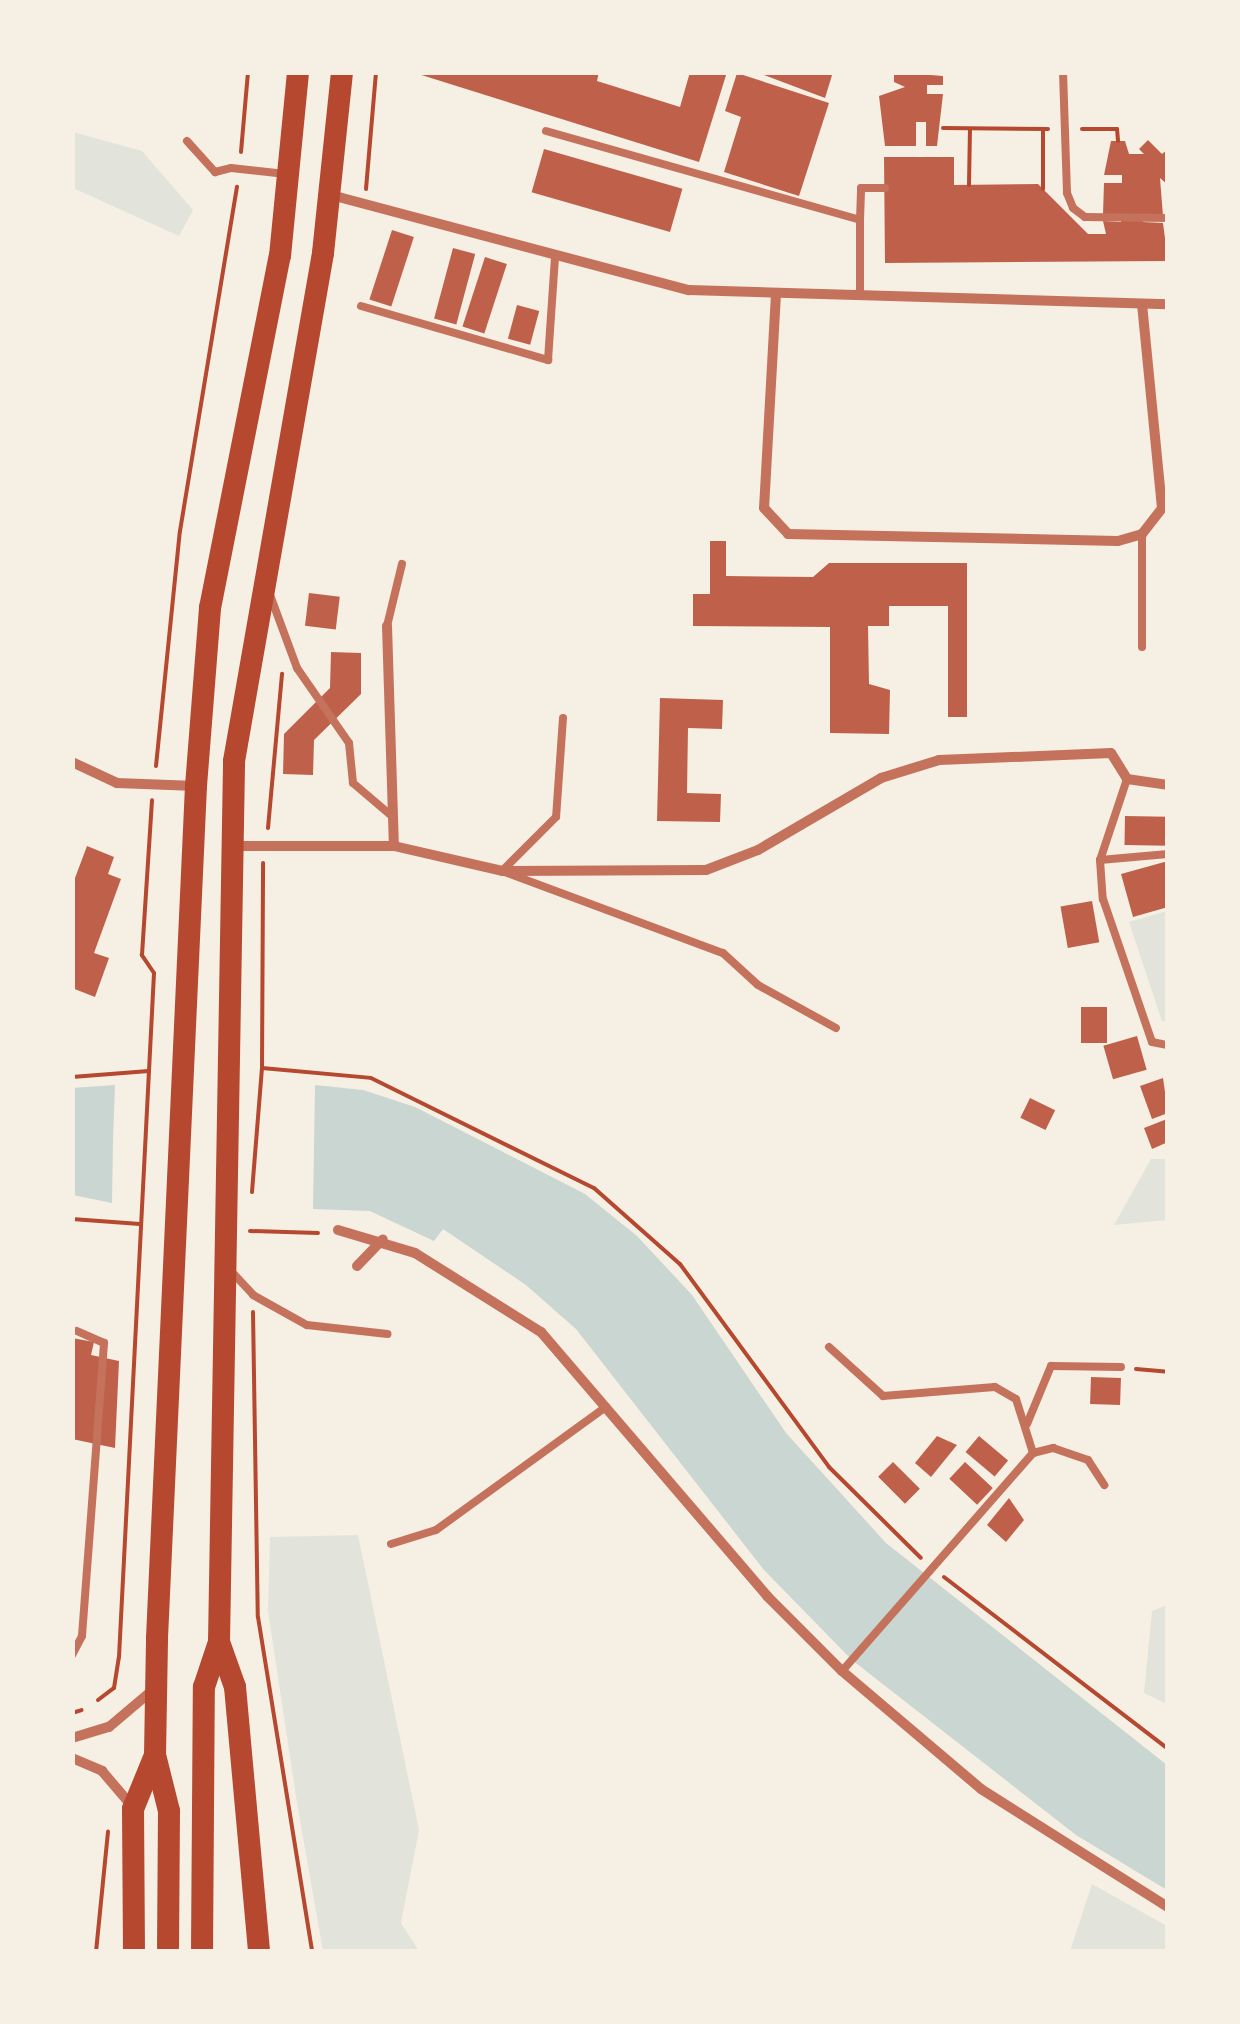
<!DOCTYPE html>
<style>
body{margin:0}
#map{position:relative;width:1240px;height:2024px;overflow:hidden;background:#f6efe4;font-family:"Exo 2",sans-serif}
div>[style]{position:absolute}
[style*='--x']{left:calc(var(--x)*1px);top:calc(var(--y)*1px);width:calc(var(--w)*1px);rotate:calc(var(--a)*1deg)}
.green>*{inset:0;background:#e2e4dc}
.water>*{inset:0;background:#c9d6d2}
.building>*{inset:0;background:#bf614a;transform-origin:0 0}
.path>*{height:4px;margin:-2px;padding:0 2px;transform-origin:2px;border-radius:2px;background:#b5482f}
.service>*{height:8px;margin:-4px;padding:0 4px;transform-origin:4px;border-radius:4px;background:#c5725c}
.minor>*{height:10px;margin:-5px;padding:0 5px;transform-origin:5px;border-radius:5px;background:#c5725c}
.primary>*{height:22px;margin:-11px;padding:0 11px;transform-origin:11px;border-radius:11px;background:#b5482f}
span{translate:-50% -50%;white-space:nowrap;text-align:center;line-height:1.15;-webkit-text-stroke:8px #f6efe4;paint-order:stroke}
.frame{position:absolute;inset:0;border:75px solid #f6efe4;pointer-events:none}
</style>
<div id="map">
<div class="green">
<i style="clip-path:polygon(73px 132px,142px 151px,193px 210px,179px 236px,73px 188px)"></i>
<i style="clip-path:polygon(1167px 911px,1167px 1021px,1162px 1021px,1129px 922px)"></i>
<i style="clip-path:polygon(1151px 1159px,1167px 1159px,1167px 1220px,1114px 1225px)"></i>
<i style="clip-path:polygon(358px 1535px,419px 1830px,401px 1923px,419px 1951px,323px 1951px,297px 1803px,268px 1611px,270px 1537px)"></i>
<i style="clip-path:polygon(1167px 1605px,1168px 1605px,1167px 1704px,1144px 1693px,1152px 1611px)"></i>
<i style="clip-path:polygon(1092px 1884px,1167px 1926px,1167px 1951px,1070px 1951px)"></i>
</div>
<div class="water">
<i style="clip-path:polygon(115px 1085px,113px 1140px,112px 1203px,73px 1195px,72px 1088px)"></i>
<i style="clip-path:polygon(315px 1085px,363px 1090px,415px 1107px,585px 1194px,637px 1236px,692px 1295px,786px 1433px,886px 1543px,1167px 1765px,1167px 1890px,1076px 1835px,852px 1660px,764px 1570px,576px 1329px,526px 1285px,443px 1229px,434px 1241px,370px 1211px,313px 1209px)"></i>
</div>
<div class="building">
<i style="clip-path:polygon(599px 72px,597px 81px,680px 107px,690px 72px,727px 72px,699px 162px,415px 73px)"></i>
<i style="clip-path:polygon(756px 72px,833px 72px,825px 98px)"></i>
<i style="clip-path:polygon(894px 72px,943px 76px,943px 85px,927px 85px,927px 94px,943px 94px,937px 146px,926px 146px,926px 122px,916px 122px,916px 146px,885px 146px,879px 96px,905px 87px,894px 82px)"></i>
<i style="clip-path:polygon(737px 73px,829px 103px,799px 196px,724px 172px,741px 117px,725px 111px)"></i>
<i style="clip-path:polygon(1148px 140px,1162px 154px,1168px 149px,1168px 185px,1160px 178px,1163px 216px,1143px 215px,1143px 222px,1163px 223px,1168px 261px,885px 263px,884px 157px,954px 157px,954px 185px,1038px 184px,1088px 234px,1106px 234px,1103px 221px,1121px 222px,1121px 214px,1103px 214px,1104px 183px,1122px 183px,1122px 175px,1104px 175px,1111px 141px,1125px 141px,1129px 154px,1144px 154px,1139px 149px)"></i>
<i style="left:544px;top:149px;width:144px;height:45px;rotate:16deg"></i>
<i style="left:392px;top:230px;width:23px;height:73px;rotate:18deg"></i>
<i style="left:453px;top:248px;width:23px;height:73px;rotate:15deg"></i>
<i style="left:485px;top:257px;width:23px;height:73px;rotate:18deg"></i>
<i style="left:517px;top:305px;width:23px;height:35px;rotate:15deg"></i>
<i style="clip-path:polygon(710px 541px,726px 541px,726px 576px,813px 577px,829px 563px,967px 563px,967px 717px,948px 717px,948px 606px,889px 606px,889px 626px,868px 626px,869px 684px,890px 690px,889px 734px,830px 733px,830px 627px,693px 626px,693px 594px,710px 594px)"></i>
<i style="left:309px;top:593px;width:31px;height:33px;rotate:7deg"></i>
<i style="clip-path:polygon(331px 652px,361px 653px,361px 694px,314px 740px,313px 775px,283px 774px,284px 734px,330px 688px)"></i>
<i style="clip-path:polygon(660px 698px,723px 700px,722px 729px,688px 728px,687px 793px,721px 794px,720px 822px,657px 821px)"></i>
<i style="left:1125px;top:816px;width:43px;height:29px;rotate:1deg"></i>
<i style="clip-path:polygon(87px 846px,114px 857px,108px 874px,121px 879px,94px 953px,109px 958px,95px 997px,72px 988px,72px 886px)"></i>
<i style="clip-path:polygon(1168px 861px,1168px 907px,1133px 917px,1121px 874px)"></i>
<i style="left:1092px;top:901px;width:42px;height:32px;rotate:80deg"></i>
<i style="left:1081px;top:1007px;width:26px;height:36px"></i>
<i style="left:1137px;top:1036px;width:35px;height:35px;rotate:74deg"></i>
<i style="clip-path:polygon(1163px 1078px,1168px 1113px,1152px 1119px,1140px 1086px)"></i>
<i style="left:1030px;top:1098px;width:28px;height:22px;rotate:26deg"></i>
<i style="clip-path:polygon(1167px 1119px,1168px 1142px,1152px 1149px,1144px 1128px)"></i>
<i style="clip-path:polygon(72px 1338px,94px 1342px,91px 1355px,119px 1361px,115px 1448px,72px 1439px)"></i>
<i style="left:1091px;top:1377px;width:30px;height:27px;rotate:2deg"></i>
<i style="clip-path:polygon(937px 1436px,957px 1445px,931px 1477px,915px 1463px)"></i>
<i style="left:979px;top:1436px;width:38px;height:21px;rotate:40deg"></i>
<i style="left:893px;top:1462px;width:38px;height:21px;rotate:45deg"></i>
<i style="left:965px;top:1462px;width:38px;height:23px;rotate:43deg"></i>
<i style="clip-path:polygon(1009px 1498px,1024px 1520px,1006px 1542px,987px 1525px)"></i>
</div>
<div class="path">
<i style="--x:943;--y:128;--w:105;--a:0.5"></i>
<i style="--x:1043;--y:129;--w:60;--a:90"></i>
<i style="--x:1082;--y:129;--w:35;--a:0"></i>
<i style="--x:1117;--y:129;--w:12;--a:85"></i>
<i style="--x:241;--y:152;--w:80;--a:-85"></i>
<i style="--x:969;--y:185;--w:56;--a:-89"></i>
<i style="--x:366;--y:189;--w:117;--a:-85.1"></i>
<i style="--x:156;--y:766;--w:236;--a:-84.2"></i>
<i style="--x:180;--y:531;--w:349;--a:-80.6"></i>
<i style="--x:268;--y:828;--w:155;--a:-84.8"></i>
<i style="--x:262;--y:1068;--w:109;--a:5.2"></i>
<i style="--x:371;--y:1078;--w:249;--a:26.3"></i>
<i style="--x:594;--y:1188;--w:115;--a:41.5"></i>
<i style="--x:680;--y:1264;--w:252;--a:53.7"></i>
<i style="--x:829;--y:1467;--w:129;--a:44.7"></i>
<i style="--x:72;--y:1077;--w:77;--a:-4.5"></i>
<i style="--x:252;--y:1192;--w:124;--a:-85.4"></i>
<i style="--x:262;--y:1068;--w:205;--a:-89.7"></i>
<i style="--x:72;--y:1219;--w:68;--a:4.2"></i>
<i style="--x:250;--y:1231;--w:68;--a:1.7"></i>
<i style="--x:253;--y:1312;--w:305;--a:89.1"></i>
<i style="--x:258;--y:1617;--w:339;--a:80.8"></i>
<i style="--x:1136;--y:1369;--w:32;--a:5"></i>
<i style="--x:944;--y:1577;--w:282;--a:37.5"></i>
<i style="--x:98;--y:1700;--w:20;--a:-37"></i>
<i style="--x:114;--y:1688;--w:31;--a:-81"></i>
<i style="--x:119;--y:1657;--w:685;--a:-87.07"></i>
<i style="--x:154;--y:973;--w:22;--a:-124"></i>
<i style="--x:142;--y:955;--w:155;--a:-86.3"></i>
<i style="--x:72;--y:1713;--w:10;--a:-17"></i>
<i style="--x:96;--y:1952;--w:121;--a:-84.3"></i>
</div>
<div class="service">
<i style="--x:1063;--y:72;--w:121;--a:88.1"></i>
<i style="--x:1067;--y:193;--w:16;--a:68"></i>
<i style="--x:1073;--y:208;--w:15;--a:37"></i>
<i style="--x:1085;--y:217;--w:83;--a:0.7"></i>
<i style="--x:546;--y:131;--w:326;--a:15.8"></i>
<i style="--x:860;--y:220;--w:76;--a:90"></i>
<i style="--x:187;--y:141;--w:42;--a:47.9"></i>
<i style="--x:215;--y:172;--w:16;--a:-14"></i>
<i style="--x:231;--y:168;--w:55;--a:6.2"></i>
<i style="--x:860;--y:220;--w:32;--a:-88"></i>
<i style="--x:861;--y:188;--w:24;--a:0"></i>
<i style="--x:361;--y:306;--w:195;--a:16.1"></i>
<i style="--x:548;--y:360;--w:103;--a:-86.1"></i>
<i style="--x:270;--y:595;--w:78;--a:69.7"></i>
<i style="--x:297;--y:668;--w:91;--a:55.3"></i>
<i style="--x:349;--y:743;--w:40;--a:84.3"></i>
<i style="--x:353;--y:783;--w:52;--a:40.4"></i>
<i style="--x:387;--y:626;--w:64;--a:-76.4"></i>
<i style="--x:1142;--y:647;--w:113;--a:-90"></i>
<i style="--x:563;--y:718;--w:99;--a:94"></i>
<i style="--x:556;--y:817;--w:76;--a:135"></i>
<i style="--x:502;--y:871;--w:236;--a:20.4"></i>
<i style="--x:723;--y:953;--w:47;--a:42.4"></i>
<i style="--x:758;--y:985;--w:89;--a:28.9"></i>
<i style="--x:1127;--y:779;--w:85;--a:108.4"></i>
<i style="--x:1100;--y:860;--w:39;--a:86"></i>
<i style="--x:1103;--y:899;--w:151;--a:71.1"></i>
<i style="--x:1152;--y:1042;--w:16;--a:11"></i>
<i style="--x:1100;--y:860;--w:68;--a:-5"></i>
<i style="--x:231;--y:1271;--w:33;--a:47"></i>
<i style="--x:253;--y:1295;--w:62;--a:29.1"></i>
<i style="--x:307;--y:1325;--w:81;--a:6.4"></i>
<i style="--x:829;--y:1347;--w:73;--a:42.2"></i>
<i style="--x:883;--y:1396;--w:112;--a:-4.6"></i>
<i style="--x:995;--y:1387;--w:24;--a:30"></i>
<i style="--x:1016;--y:1399;--w:57;--a:72.5"></i>
<i style="--x:1033;--y:1453;--w:290;--a:131.2"></i>
<i style="--x:1027;--y:1424;--w:63;--a:-67.5"></i>
<i style="--x:1051;--y:1366;--w:70;--a:0.8"></i>
<i style="--x:1033;--y:1453;--w:21;--a:-14"></i>
<i style="--x:1053;--y:1448;--w:37;--a:19"></i>
<i style="--x:1088;--y:1460;--w:30;--a:57"></i>
<i style="--x:391;--y:1544;--w:47;--a:-17.3"></i>
<i style="--x:436;--y:1530;--w:210;--a:-35.9"></i>
<i style="--x:72;--y:1655;--w:21;--a:-62"></i>
<i style="--x:82;--y:1636;--w:294;--a:-85.7"></i>
<i style="--x:104;--y:1343;--w:30;--a:-156"></i>
</div>
<div class="minor">
<i style="--x:331;--y:195;--w:370;--a:14.9"></i>
<i style="--x:689;--y:290;--w:479;--a:1.7"></i>
<i style="--x:776;--y:294;--w:214;--a:93.2"></i>
<i style="--x:764;--y:508;--w:35;--a:47"></i>
<i style="--x:788;--y:534;--w:330;--a:1.2"></i>
<i style="--x:1118;--y:541;--w:25;--a:-16"></i>
<i style="--x:1142;--y:534;--w:33;--a:-52"></i>
<i style="--x:1162;--y:508;--w:205;--a:-95.6"></i>
<i style="--x:387;--y:626;--w:220;--a:88.2"></i>
<i style="--x:72;--y:762;--w:50;--a:25"></i>
<i style="--x:117;--y:783;--w:79;--a:2.2"></i>
<i style="--x:234;--y:846;--w:160;--a:0"></i>
<i style="--x:394;--y:846;--w:111;--a:13"></i>
<i style="--x:502;--y:871;--w:204;--a:-0.3"></i>
<i style="--x:706;--y:870;--w:56;--a:-21"></i>
<i style="--x:758;--y:850;--w:143;--a:-30.3"></i>
<i style="--x:881;--y:778;--w:61;--a:-17.2"></i>
<i style="--x:939;--y:760;--w:172;--a:-2.3"></i>
<i style="--x:1111;--y:753;--w:31;--a:58"></i>
<i style="--x:1127;--y:779;--w:41;--a:8.3"></i>
<i style="--x:338;--y:1230;--w:80;--a:16.6"></i>
<i style="--x:415;--y:1253;--w:149;--a:32.1"></i>
<i style="--x:541;--y:1332;--w:348;--a:49.4"></i>
<i style="--x:767;--y:1596;--w:106;--a:45"></i>
<i style="--x:842;--y:1671;--w:182;--a:40.3"></i>
<i style="--x:981;--y:1789;--w:221;--a:32.3"></i>
<i style="--x:357;--y:1266;--w:37;--a:-46"></i>
<i style="--x:72;--y:1738;--w:39;--a:-17"></i>
<i style="--x:109;--y:1727;--w:60;--a:-40.3"></i>
<i style="--x:72;--y:1758;--w:33;--a:23"></i>
<i style="--x:102;--y:1771;--w:46;--a:49.4"></i>
</div>
<div class="primary">
<i style="--x:219;--y:1642;--w:48;--a:70.4"></i>
<i style="--x:235;--y:1687;--w:266;--a:84.8"></i>
<i style="--x:134;--y:1952;--w:143;--a:-90.4"></i>
<i style="--x:133;--y:1809;--w:58;--a:-67.8"></i>
<i style="--x:168;--y:1952;--w:141;--a:-89.6"></i>
<i style="--x:169;--y:1811;--w:58;--a:-104"></i>
<i style="--x:155;--y:1755;--w:117;--a:-89"></i>
<i style="--x:157;--y:1638;--w:853;--a:-87.38"></i>
<i style="--x:196;--y:786;--w:179;--a:-85.5"></i>
<i style="--x:210;--y:608;--w:359;--a:-78.8"></i>
<i style="--x:280;--y:256;--w:185;--a:-84.4"></i>
<i style="--x:202;--y:1952;--w:265;--a:-89.6"></i>
<i style="--x:204;--y:1687;--w:47;--a:-71.6"></i>
<i style="--x:219;--y:1642;--w:881;--a:-89.02"></i>
<i style="--x:234;--y:761;--w:516;--a:-80.06"></i>
<i style="--x:323;--y:253;--w:182;--a:-84"></i>
</div>
<div class="frame"></div>
</div>
